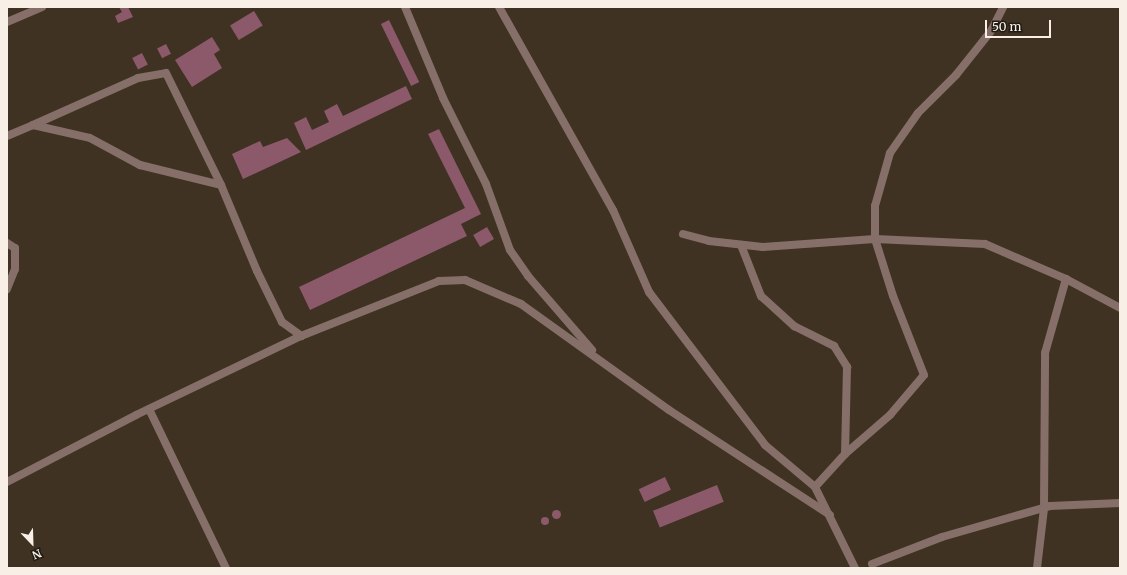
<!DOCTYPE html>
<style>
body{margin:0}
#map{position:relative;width:1127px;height:575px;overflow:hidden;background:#3f3222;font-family:Merriweather,serif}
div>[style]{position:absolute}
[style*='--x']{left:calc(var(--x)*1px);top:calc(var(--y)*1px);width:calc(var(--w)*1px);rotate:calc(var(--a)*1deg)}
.building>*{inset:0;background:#8b596a;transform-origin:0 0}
.round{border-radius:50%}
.minor>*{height:8px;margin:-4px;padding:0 4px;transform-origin:4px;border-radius:4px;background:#866f68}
span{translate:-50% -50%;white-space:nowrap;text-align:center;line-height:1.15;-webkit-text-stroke:4px #211b14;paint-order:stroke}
.frame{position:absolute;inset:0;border:8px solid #f8f0e6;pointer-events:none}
.north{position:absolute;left:12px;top:523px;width:40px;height:40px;-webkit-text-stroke:3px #211b14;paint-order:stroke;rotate:157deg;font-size:11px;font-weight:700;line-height:16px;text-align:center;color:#f8f0e6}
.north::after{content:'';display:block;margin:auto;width:14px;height:18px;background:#f8f0e6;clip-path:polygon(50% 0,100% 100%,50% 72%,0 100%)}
.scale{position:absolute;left:985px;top:20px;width:66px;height:18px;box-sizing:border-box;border:2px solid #f8f0e6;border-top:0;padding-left:5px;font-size:12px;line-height:14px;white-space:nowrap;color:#f8f0e6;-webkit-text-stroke:3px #211b14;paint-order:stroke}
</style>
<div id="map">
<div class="building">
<i style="clip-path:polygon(119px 7px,128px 7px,133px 17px,118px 23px,115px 16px,122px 12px)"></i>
<i style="left:254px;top:11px;width:17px;height:28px;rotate:59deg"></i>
<i style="left:389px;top:20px;width:69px;height:9px;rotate:64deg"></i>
<i style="clip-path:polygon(212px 37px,220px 50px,214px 54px,222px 68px,192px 87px,175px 60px)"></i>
<i style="left:166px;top:44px;width:11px;height:10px;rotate:63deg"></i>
<i style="left:142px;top:53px;width:13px;height:11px;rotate:63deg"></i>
<i style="clip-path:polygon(406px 86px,412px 99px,306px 150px,294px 123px,306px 117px,312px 130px,329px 122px,324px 111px,337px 104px,343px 116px)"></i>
<i style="clip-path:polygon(439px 129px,481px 214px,461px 224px,467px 236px,310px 310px,299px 287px,465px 208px,428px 134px)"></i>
<i style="clip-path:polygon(287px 138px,301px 152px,243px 179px,232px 154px,260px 141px,263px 147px)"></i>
<i style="left:487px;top:227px;width:14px;height:16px;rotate:60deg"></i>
<i style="left:665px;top:477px;width:14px;height:29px;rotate:65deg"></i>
<i style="left:717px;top:485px;width:18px;height:69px;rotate:68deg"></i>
<i class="round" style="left:551.5px;top:509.5px;width:9px;height:9px"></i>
<i class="round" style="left:541px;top:517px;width:8px;height:8px"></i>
</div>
<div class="minor">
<i style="--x:405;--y:7;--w:99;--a:67.3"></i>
<i style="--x:443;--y:98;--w:96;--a:63.4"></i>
<i style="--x:486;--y:184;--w:70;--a:70"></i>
<i style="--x:510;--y:250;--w:32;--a:55"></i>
<i style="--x:528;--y:276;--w:98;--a:49.1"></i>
<i style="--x:499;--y:7;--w:233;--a:60.7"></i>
<i style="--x:613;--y:210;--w:90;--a:66.3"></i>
<i style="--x:649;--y:292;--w:192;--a:52.8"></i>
<i style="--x:765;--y:445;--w:65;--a:40"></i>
<i style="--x:815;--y:487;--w:90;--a:63.7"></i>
<i style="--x:7;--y:22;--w:38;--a:-23"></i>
<i style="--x:33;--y:125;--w:115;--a:-24.1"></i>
<i style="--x:138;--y:78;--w:28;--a:-10"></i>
<i style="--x:166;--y:73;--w:125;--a:63.8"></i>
<i style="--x:221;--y:185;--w:93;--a:67.3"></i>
<i style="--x:257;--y:271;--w:57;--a:63.9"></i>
<i style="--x:282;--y:322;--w:24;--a:36"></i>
<i style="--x:7;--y:136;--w:28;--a:-23"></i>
<i style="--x:33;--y:125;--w:58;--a:12.8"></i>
<i style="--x:90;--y:138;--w:57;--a:28.4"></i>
<i style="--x:140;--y:165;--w:83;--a:13.9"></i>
<i style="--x:683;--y:234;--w:27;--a:15"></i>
<i style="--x:709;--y:241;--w:54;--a:6.3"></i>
<i style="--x:763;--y:247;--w:112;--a:-4.1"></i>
<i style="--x:875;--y:239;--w:110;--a:2.6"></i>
<i style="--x:985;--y:244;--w:88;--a:23.4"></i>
<i style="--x:1066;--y:279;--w:61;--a:28.2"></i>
<i style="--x:7;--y:243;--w:9;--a:32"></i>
<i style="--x:15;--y:248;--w:21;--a:90"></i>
<i style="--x:15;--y:269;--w:22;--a:112"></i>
<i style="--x:741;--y:245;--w:55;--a:68.6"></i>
<i style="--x:761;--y:296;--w:45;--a:42.3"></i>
<i style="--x:794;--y:326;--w:45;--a:26.6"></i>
<i style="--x:834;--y:346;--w:25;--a:58"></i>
<i style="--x:847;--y:367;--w:87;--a:91.3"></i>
<i style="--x:149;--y:409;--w:177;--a:64.2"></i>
<i style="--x:7;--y:482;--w:145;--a:-27.4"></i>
<i style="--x:136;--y:415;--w:183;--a:-25.6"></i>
<i style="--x:301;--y:336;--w:149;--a:-21.7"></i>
<i style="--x:439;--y:281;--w:26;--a:-2"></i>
<i style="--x:465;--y:280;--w:61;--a:23.2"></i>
<i style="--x:521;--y:304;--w:182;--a:35.6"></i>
<i style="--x:669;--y:410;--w:192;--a:33.1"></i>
<i style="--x:815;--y:487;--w:45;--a:-47.7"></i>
<i style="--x:845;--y:454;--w:60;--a:-40.9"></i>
<i style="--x:890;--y:415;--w:52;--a:-49.6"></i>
<i style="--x:924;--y:375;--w:85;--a:-111.4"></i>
<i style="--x:893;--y:296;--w:60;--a:-107.5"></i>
<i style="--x:875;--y:239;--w:33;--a:-90"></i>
<i style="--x:875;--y:206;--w:55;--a:-74.2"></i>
<i style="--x:890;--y:153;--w:49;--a:-55"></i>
<i style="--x:918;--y:113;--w:54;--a:-45"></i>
<i style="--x:956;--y:75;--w:56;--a:-51.5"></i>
<i style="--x:991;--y:31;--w:27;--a:-63"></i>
<i style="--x:872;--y:564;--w:75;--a:-21.1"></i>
<i style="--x:942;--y:537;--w:112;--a:-16"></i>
<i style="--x:1050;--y:506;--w:70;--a:-2.5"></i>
<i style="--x:1037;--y:568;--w:60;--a:-83.3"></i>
<i style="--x:1044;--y:508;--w:155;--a:-89.6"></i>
<i style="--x:1045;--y:353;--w:77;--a:-74.2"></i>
</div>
<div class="frame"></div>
<div class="north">N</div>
<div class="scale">50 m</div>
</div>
